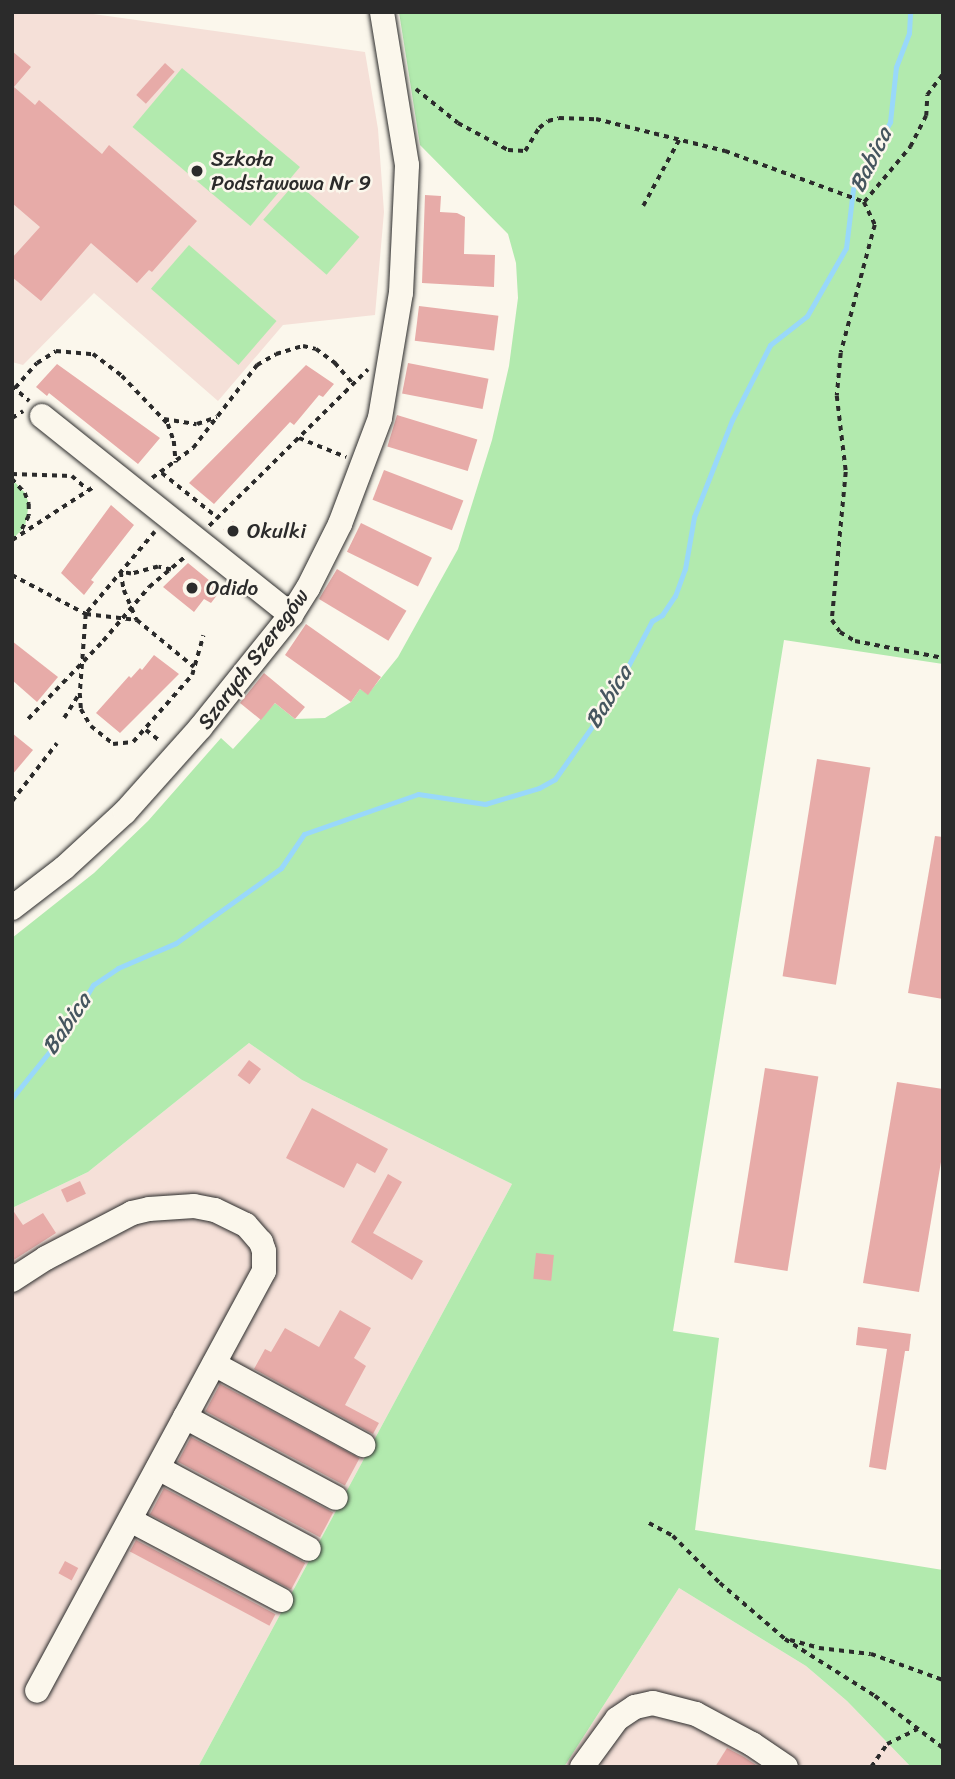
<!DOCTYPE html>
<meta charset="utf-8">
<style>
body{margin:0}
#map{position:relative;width:955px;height:1779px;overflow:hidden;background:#fbf7ec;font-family:Sriracha,sans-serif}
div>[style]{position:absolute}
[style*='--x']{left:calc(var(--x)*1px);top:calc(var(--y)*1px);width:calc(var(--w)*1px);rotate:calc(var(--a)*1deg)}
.built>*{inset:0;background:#f5e0d8}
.green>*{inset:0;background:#b2eaae;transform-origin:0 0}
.stream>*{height:5px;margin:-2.5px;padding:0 2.5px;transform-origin:2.5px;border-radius:2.5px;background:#99d8fa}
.building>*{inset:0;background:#e7aba8;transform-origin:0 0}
.path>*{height:3.5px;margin-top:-1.75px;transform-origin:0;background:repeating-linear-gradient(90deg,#2b2b2b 0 5px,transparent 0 10px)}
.roads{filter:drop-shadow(0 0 2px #2b2b2b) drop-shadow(0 0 2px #2b2b2b)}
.minor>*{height:24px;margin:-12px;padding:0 12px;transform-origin:12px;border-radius:12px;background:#fbf7ec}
.dots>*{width:19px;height:19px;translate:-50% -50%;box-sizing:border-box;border:4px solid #fbf7ec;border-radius:50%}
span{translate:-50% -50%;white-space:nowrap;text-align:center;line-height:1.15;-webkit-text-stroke:5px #fbf7ec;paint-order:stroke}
.poi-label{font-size:21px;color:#2b2b2b}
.left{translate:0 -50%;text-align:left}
.street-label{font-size:21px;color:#2b2b2b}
.water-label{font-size:23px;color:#46565f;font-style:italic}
.frame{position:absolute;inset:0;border:14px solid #2b2b2b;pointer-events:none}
</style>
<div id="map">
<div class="built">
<i style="clip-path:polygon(12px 12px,79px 12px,365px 52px,378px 129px,384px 212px,375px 315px,283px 325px,218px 401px,94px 293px,23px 365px,12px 362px)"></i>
<i style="clip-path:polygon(249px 1043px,302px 1080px,512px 1184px,198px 1767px,12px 1767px,12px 1208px,88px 1172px)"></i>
<i style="clip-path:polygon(679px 1588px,806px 1666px,847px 1701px,911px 1767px,564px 1767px)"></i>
</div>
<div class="green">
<i style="clip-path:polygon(399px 12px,943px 12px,943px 664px,784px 640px,673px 1331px,719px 1338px,695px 1530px,943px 1570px,943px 1767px,911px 1767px,847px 1701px,806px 1666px,679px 1588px,564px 1767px,198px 1767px,512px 1184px,302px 1080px,249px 1043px,88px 1172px,12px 1208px,12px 938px,94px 873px,148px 821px,221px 738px,233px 749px,275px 703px,295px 719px,325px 718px,351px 702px,360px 689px,368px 694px,398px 657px,458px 549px,492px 440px,509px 366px,518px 298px,516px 263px,508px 234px,420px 145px)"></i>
<i style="left:182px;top:68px;width:154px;height:77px;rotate:40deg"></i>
<i style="left:296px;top:182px;width:84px;height:50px;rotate:41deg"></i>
<i style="left:189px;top:245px;width:116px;height:58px;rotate:41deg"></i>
<i style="clip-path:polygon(12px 479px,25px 493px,29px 504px,25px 526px,12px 540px)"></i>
</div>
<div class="stream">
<i style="--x:12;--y:1098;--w:80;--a:-51.1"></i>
<i style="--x:62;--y:1036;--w:60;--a:-58.7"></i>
<i style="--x:93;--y:985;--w:30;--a:-34"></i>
<i style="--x:118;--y:968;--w:63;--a:-23.3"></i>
<i style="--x:176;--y:943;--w:129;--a:-35.5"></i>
<i style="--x:281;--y:868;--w:41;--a:-55.9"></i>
<i style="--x:304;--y:834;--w:121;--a:-19.3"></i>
<i style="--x:418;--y:794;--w:68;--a:8.5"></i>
<i style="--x:485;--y:804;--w:56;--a:-16.5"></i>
<i style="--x:539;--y:788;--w:18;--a:-29"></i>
<i style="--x:555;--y:779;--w:92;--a:-54.8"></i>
<i style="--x:608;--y:704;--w:94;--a:-62.1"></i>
<i style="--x:652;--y:621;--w:12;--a:-31"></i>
<i style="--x:662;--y:615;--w:23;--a:-56"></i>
<i style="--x:675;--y:596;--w:29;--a:-70"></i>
<i style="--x:685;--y:569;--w:53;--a:-80.2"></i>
<i style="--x:694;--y:517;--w:104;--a:-68.6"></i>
<i style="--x:732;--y:420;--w:84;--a:-63.1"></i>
<i style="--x:770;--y:345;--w:47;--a:-38.1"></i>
<i style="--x:807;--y:316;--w:78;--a:-60.2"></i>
<i style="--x:846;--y:248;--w:59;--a:-83.2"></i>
<i style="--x:853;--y:189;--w:77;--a:-61.1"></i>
<i style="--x:890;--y:122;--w:55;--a:-83.8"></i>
<i style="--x:896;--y:67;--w:36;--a:-69"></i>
<i style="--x:909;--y:33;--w:21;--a:-87"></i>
</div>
<div class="building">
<i style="clip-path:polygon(12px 51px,31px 67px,14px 87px,35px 105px,39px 100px,102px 154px,109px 145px,197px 221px,152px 272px,149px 270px,137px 283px,91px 243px,41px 301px,12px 277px,12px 258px,40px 227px,12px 203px)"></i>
<i style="left:165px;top:63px;width:13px;height:43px;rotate:42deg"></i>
<i style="clip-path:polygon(425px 195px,441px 196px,440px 212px,457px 213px,465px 217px,464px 254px,495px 255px,494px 287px,422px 283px)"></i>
<i style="left:419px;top:306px;width:80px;height:35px;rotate:7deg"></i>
<i style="left:408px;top:363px;width:82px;height:31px;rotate:11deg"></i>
<i style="clip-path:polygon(57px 364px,160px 438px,138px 464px,49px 393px,47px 396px,36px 387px)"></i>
<i style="clip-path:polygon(306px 365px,334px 384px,323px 397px,319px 395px,294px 425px,290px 422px,214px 504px,189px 483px)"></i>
<i style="left:397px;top:415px;width:84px;height:33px;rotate:17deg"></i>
<i style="left:384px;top:470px;width:85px;height:32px;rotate:21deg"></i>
<i style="clip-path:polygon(111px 505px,134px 525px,91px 580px,94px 582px,84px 595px,61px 573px)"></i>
<i style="left:233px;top:521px;width:13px;height:13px;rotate:48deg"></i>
<i style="left:361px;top:523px;width:79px;height:32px;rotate:26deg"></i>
<i style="clip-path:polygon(188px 563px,221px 590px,211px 603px,204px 599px,194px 612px,163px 587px)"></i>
<i style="left:337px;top:569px;width:81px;height:35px;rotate:31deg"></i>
<i style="clip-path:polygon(306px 624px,381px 677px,368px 695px,360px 689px,351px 702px,285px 655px)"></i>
<i style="clip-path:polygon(12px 641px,58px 677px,37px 702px,12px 680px)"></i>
<i style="clip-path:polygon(154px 655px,179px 674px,120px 733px,96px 713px,129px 676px,131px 678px,140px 668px,142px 670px)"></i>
<i style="clip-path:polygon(264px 673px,305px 707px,295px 719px,275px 703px,261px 720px,240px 703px)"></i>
<i style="clip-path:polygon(12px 733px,33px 750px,12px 775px)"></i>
<i style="left:817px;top:759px;width:54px;height:220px;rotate:9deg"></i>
<i style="clip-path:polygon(935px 836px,943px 837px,943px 999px,908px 993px)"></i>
<i style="left:249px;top:1060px;width:15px;height:19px;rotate:37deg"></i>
<i style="left:765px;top:1068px;width:54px;height:197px;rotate:9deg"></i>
<i style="clip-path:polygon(897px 1082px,943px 1089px,943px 1150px,919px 1292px,863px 1283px)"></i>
<i style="clip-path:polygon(312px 1108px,388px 1149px,375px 1173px,357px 1163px,344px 1188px,286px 1158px)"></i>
<i style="clip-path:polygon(388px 1174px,402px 1182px,373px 1233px,423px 1261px,412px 1280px,351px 1242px)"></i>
<i style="left:80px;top:1181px;width:14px;height:21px;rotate:65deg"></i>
<i style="clip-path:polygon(12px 1209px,23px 1225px,43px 1213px,56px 1233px,12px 1261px)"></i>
<i style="left:536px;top:1253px;width:18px;height:26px;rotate:6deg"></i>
<i style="clip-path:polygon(340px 1310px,371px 1328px,354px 1358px,366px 1366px,345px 1405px,379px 1423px,373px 1434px,254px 1369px,265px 1349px,271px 1352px,285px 1328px,319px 1347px)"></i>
<i style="clip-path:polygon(858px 1327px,911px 1334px,909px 1351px,905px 1351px,886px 1470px,869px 1467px,887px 1349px,856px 1345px)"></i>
<i style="left:220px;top:1384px;width:158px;height:31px;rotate:28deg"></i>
<i style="left:191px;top:1437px;width:161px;height:28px;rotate:28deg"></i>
<i style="left:164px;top:1488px;width:160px;height:30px;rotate:28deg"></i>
<i style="left:136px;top:1540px;width:158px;height:13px;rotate:28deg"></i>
<i style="left:65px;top:1561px;width:15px;height:14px;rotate:28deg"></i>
<i style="clip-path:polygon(727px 1748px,744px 1757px,759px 1767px,715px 1767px)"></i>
</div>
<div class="path">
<i style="--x:416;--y:89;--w:54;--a:39"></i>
<i style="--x:458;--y:123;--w:57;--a:28.4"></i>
<i style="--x:508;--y:150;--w:17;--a:3"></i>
<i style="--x:525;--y:151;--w:27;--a:-59"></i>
<i style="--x:539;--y:128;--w:11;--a:-38"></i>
<i style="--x:548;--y:121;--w:11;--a:-15"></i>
<i style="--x:559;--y:118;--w:37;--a:2"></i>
<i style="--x:596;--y:119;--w:133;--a:13.9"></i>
<i style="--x:725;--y:151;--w:148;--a:20.1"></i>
<i style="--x:864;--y:202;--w:25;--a:64"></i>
<i style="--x:875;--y:225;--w:132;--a:104.9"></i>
<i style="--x:841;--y:353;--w:43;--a:95.3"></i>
<i style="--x:837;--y:396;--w:77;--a:83.2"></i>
<i style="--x:846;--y:472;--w:149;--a:95.4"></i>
<i style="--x:832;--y:620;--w:14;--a:56"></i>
<i style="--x:840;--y:632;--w:17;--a:31"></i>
<i style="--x:855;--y:641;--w:90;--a:10.9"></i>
<i style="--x:864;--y:202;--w:72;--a:-50.1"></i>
<i style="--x:910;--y:147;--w:35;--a:-63"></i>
<i style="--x:926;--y:116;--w:21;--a:-87"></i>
<i style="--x:927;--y:95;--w:26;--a:-53"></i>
<i style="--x:643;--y:206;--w:77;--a:-61.4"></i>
<i style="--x:12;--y:386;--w:23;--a:41"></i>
<i style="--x:15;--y:388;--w:33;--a:-49"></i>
<i style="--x:37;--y:363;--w:22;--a:-32"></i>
<i style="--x:56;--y:351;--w:37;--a:5"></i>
<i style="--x:93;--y:354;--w:36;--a:37"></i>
<i style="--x:122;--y:376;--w:66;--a:46.2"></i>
<i style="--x:168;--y:424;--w:18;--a:71"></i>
<i style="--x:174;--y:441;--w:22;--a:85"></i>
<i style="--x:12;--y:418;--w:13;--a:-32"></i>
<i style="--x:164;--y:419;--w:33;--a:9"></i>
<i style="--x:197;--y:424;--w:21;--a:-19"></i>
<i style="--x:299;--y:438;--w:51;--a:22"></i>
<i style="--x:162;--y:473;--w:72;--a:38.8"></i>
<i style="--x:12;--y:474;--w:60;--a:1.9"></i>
<i style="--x:72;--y:476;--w:21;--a:41"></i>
<i style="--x:152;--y:478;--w:51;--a:-36.2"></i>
<i style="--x:193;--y:448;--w:105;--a:-52.4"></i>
<i style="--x:257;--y:365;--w:22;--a:-30"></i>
<i style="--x:276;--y:354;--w:28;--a:-17"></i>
<i style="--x:303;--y:346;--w:13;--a:13"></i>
<i style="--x:316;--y:349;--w:24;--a:36"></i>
<i style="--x:335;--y:363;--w:28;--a:49"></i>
<i style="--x:12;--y:479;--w:19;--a:47"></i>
<i style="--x:25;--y:493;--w:12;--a:70"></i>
<i style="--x:29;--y:504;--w:12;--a:90"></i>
<i style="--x:29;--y:516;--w:18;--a:117"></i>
<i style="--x:209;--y:526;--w:223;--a:-44.6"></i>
<i style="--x:155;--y:532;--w:107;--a:130.1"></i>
<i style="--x:86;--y:614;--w:79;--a:94.3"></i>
<i style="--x:80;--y:693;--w:16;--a:86"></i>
<i style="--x:81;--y:709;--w:20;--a:60"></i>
<i style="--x:91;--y:726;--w:28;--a:39"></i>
<i style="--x:113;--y:744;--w:20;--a:-6"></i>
<i style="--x:133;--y:742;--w:89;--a:-48.6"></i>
<i style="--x:192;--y:675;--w:41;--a:-74.2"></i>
<i style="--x:12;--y:540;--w:99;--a:-33"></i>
<i style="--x:171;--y:570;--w:13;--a:-167"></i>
<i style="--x:158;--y:567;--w:28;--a:165"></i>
<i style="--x:131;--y:574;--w:10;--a:-169"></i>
<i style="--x:121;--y:572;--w:18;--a:81"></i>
<i style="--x:124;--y:590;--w:33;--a:67"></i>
<i style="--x:137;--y:620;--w:74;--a:39.5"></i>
<i style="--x:12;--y:575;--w:84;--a:27.8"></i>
<i style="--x:86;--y:614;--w:51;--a:6.7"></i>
<i style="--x:64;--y:718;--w:28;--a:-58"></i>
<i style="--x:28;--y:719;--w:108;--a:-46.1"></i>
<i style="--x:103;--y:641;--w:71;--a:-49.6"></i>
<i style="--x:149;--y:587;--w:48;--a:-40"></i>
<i style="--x:146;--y:730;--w:18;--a:38"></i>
<i style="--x:12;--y:801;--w:73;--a:-52.2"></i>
<i style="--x:649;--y:1523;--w:27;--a:28"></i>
<i style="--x:673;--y:1536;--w:66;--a:45"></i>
<i style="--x:720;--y:1583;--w:86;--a:40.7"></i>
<i style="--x:785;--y:1639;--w:107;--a:32.3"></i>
<i style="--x:875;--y:1696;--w:86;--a:37.4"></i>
<i style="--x:790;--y:1640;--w:30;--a:15"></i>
<i style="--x:819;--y:1648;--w:52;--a:6.6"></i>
<i style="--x:871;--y:1654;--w:77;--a:19.9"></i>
<i style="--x:871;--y:1767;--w:28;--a:-55"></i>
<i style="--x:887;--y:1744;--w:34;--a:-26"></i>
</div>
<div class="roads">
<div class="minor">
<i style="--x:42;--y:416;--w:319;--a:38.6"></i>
<i style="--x:12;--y:908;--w:66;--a:-37.6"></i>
<i style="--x:64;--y:868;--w:83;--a:-42.6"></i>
<i style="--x:125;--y:812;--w:113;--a:-48.2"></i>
<i style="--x:200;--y:728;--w:145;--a:-51.2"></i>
<i style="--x:291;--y:615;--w:32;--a:-58"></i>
<i style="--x:308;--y:588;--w:72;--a:-63.4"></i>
<i style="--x:340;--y:524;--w:113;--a:-69.3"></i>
<i style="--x:380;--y:418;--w:127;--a:-80.5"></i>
<i style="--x:401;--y:293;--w:128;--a:-87.3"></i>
<i style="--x:407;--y:165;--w:155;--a:-99.3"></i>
<i style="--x:12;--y:1280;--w:40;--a:-32.9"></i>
<i style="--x:46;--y:1258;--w:97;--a:-27.6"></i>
<i style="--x:132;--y:1213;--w:17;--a:-13"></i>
<i style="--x:149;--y:1209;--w:45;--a:-3.8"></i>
<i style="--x:194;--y:1206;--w:21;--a:11"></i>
<i style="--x:215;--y:1210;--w:34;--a:26"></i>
<i style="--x:246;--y:1225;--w:23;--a:49"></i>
<i style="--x:261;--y:1242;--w:9;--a:72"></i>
<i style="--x:264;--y:1251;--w:20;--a:90"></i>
<i style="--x:264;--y:1271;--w:477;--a:118.4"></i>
<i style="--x:214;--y:1364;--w:170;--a:28.5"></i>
<i style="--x:185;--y:1417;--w:171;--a:28.2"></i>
<i style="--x:158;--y:1468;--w:171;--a:28.2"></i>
<i style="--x:130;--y:1520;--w:171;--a:27.9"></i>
<i style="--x:582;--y:1767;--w:59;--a:-53.9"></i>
<i style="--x:617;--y:1719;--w:22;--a:-34"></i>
<i style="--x:635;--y:1707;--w:18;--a:-13"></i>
<i style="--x:653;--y:1703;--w:44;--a:14.3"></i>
<i style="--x:696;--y:1714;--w:64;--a:28.2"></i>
<i style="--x:752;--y:1744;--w:41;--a:34.1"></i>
</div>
</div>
<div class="dots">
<i style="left:197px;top:171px;background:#2b2b2b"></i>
<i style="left:233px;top:531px;background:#2b2b2b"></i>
<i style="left:192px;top:588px;background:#2b2b2b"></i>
</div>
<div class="poi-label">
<span class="left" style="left:211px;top:171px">Szkoła<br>Podstawowa Nr 9</span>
<span class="left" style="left:247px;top:531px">Okulki</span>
<span class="left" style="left:206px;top:588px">Odido</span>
</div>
<div class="street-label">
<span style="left:253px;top:659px;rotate:-53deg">Szarych Szeregów</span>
</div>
<div class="water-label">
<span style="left:871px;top:160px;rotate:-64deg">Babica</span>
<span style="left:609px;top:697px;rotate:-59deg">Babica</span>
<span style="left:67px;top:1024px;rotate:-56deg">Babica</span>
</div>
<div class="frame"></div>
</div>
